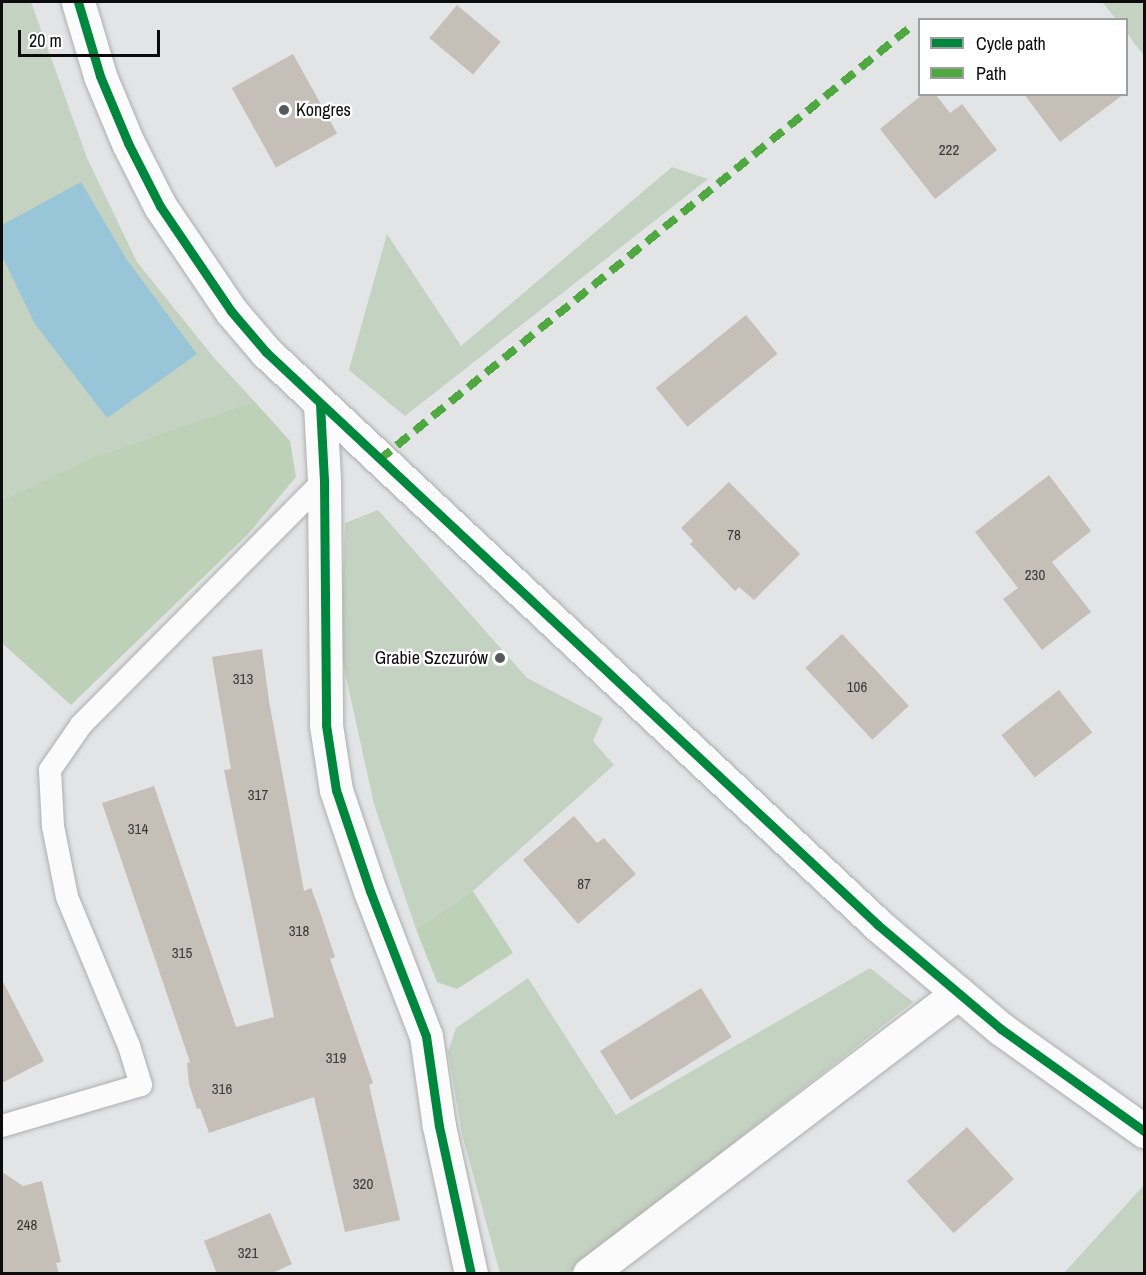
<!DOCTYPE html>
<meta charset="utf-8">
<style>
body{margin:0}
#map{position:relative;width:1146px;height:1275px;overflow:hidden;background:#e3e4e5;font-family:"Archivo Narrow",sans-serif}
div>[style]{position:absolute}
[style*='--x']{left:calc(var(--x)*1px);top:calc(var(--y)*1px);width:calc(var(--w)*1px);rotate:calc(var(--a)*1deg)}
.green>*{inset:0;background:#c4d2c1}
.forest>*{inset:0;background:#bcd1b7}
.water>*{inset:0;background:#98c6d8}
.building>*{inset:0;background:#c6bfb7;transform-origin:0 0}
.roads{filter:drop-shadow(0 0 2px #aeaeaf) drop-shadow(0 0 2px #aeaeaf)}
.service>*{height:22px;margin:-11px;padding:0 11px;transform-origin:11px;border-radius:11px;background:#fbfbfb}
.minor>*{height:33px;margin:-16.5px;padding:0 16.5px;transform-origin:16.5px;border-radius:16.5px;background:#fbfbfb}
.tertiary>*{height:33px;margin:-16.5px;padding:0 16.5px;transform-origin:16.5px;border-radius:16.5px;background:#fbfbfb}
.quiet>*{height:8px;margin-top:-4px;transform-origin:0;background:repeating-linear-gradient(90deg,#50a841 0 15px,transparent 0 23px)}
.cycleway>*{height:9px;margin:-4.5px;padding:0 4.5px;transform-origin:4.5px;border-radius:4.5px;background:#00873e}
.dots>*{width:16px;height:16px;translate:-50% -50%;box-sizing:border-box;border:3px solid #fff;border-radius:50%}
span{translate:-50% -50%;white-space:nowrap;text-align:center;line-height:1.15;-webkit-text-stroke:4.5px #fff;paint-order:stroke}
.number-label{font-size:15px;color:#3a3938}
.number-label span{-webkit-text-stroke-width:0}
.poi-label{font-size:18px;color:#0c0c0d}
.left{translate:0 -50%;text-align:left}
.right{translate:-100% -50%;text-align:right}
.frame{position:absolute;inset:0;border:3px solid #0c0c0d;pointer-events:none}
.legend{position:absolute;left:918px;top:18px;width:210px;height:78px;box-sizing:border-box;background:#fff;border:2px solid #9e9e9e;margin:0;padding:8px 10px;list-style:none;font-size:18px;color:#0c0c0d}
.legend li{display:flex;align-items:center;gap:12px;height:30px}
.legend b{width:30px;border:2px solid #9e9e9e}
.scale{position:absolute;left:18px;top:30px;width:142px;height:27px;box-sizing:border-box;border:3px solid #0c0c0d;border-top:0;padding-left:8px;font-size:18px;line-height:21px;white-space:nowrap;color:#0c0c0d;-webkit-text-stroke:4px #fff;paint-order:stroke}
</style>
<div id="map">
<div class="green">
<i style="clip-path:polygon(2px 2px,31px 2px,87px 158px,137px 262px,215px 359px,254px 401px,88px 459px,2px 500px)"></i>
<i style="clip-path:polygon(1102px 2px,1144px 2px,1144px 56px,1127px 33px,1126px 20px,1116px 19px)"></i>
<i style="clip-path:polygon(672px 167px,708px 179px,405px 416px,349px 370px,387px 234px,461px 346px)"></i>
<i style="clip-path:polygon(378px 510px,527px 678px,603px 718px,593px 741px,614px 765px,473px 891px,416px 929px,374px 804px,341px 654px,345px 523px)"></i>
<i style="clip-path:polygon(870px 968px,913px 1002px,568px 1273px,500px 1273px,462px 1134px,448px 1052px,456px 1028px,528px 978px,616px 1115px)"></i>
<i style="clip-path:polygon(1144px 1185px,1144px 1273px,1064px 1273px)"></i>
</div>
<div class="forest">
<i style="clip-path:polygon(254px 401px,290px 441px,296px 477px,248px 534px,71px 705px,2px 643px,2px 500px,88px 459px)"></i>
<i style="clip-path:polygon(473px 891px,513px 953px,457px 989px,437px 982px,416px 929px)"></i>
</div>
<div class="water">
<i style="clip-path:polygon(81px 182px,127px 260px,197px 354px,107px 418px,35px 324px,2px 256px,2px 225px)"></i>
</div>
<div class="building">
<i style="left:457px;top:5px;width:57px;height:43px;rotate:40deg"></i>
<i style="left:293px;top:54px;width:91px;height:70px;rotate:61deg"></i>
<i style="clip-path:polygon(923px 94px,935px 94px,950px 113px,962px 104px,997px 150px,935px 199px,880px 129px)"></i>
<i style="clip-path:polygon(1024px 94px,1124px 94px,1060px 142px)"></i>
<i style="left:746px;top:315px;width:50px;height:116px;rotate:51deg"></i>
<i style="clip-path:polygon(1049px 475px,1091px 531px,1052px 562px,1091px 612px,1042px 650px,1003px 599px,1018px 588px,975px 532px)"></i>
<i style="clip-path:polygon(729px 482px,800px 554px,754px 600px,739px 587px,735px 591px,690px 544px,693px 541px,681px 528px)"></i>
<i style="left:842px;top:634px;width:98px;height:50px;rotate:47deg"></i>
<i style="clip-path:polygon(262px 649px,269px 701px,304px 891px,311px 888px,320px 912px,335px 957px,330px 959px,373px 1083px,369px 1085px,400px 1220px,345px 1232px,314px 1097px,209px 1133px,200px 1108px,197px 1109px,189px 1084px,187px 1063px,190px 1062px,102px 803px,154px 786px,236px 1027px,274px 1017px,224px 770px,231px 769px,212px 657px)"></i>
<i style="left:1059px;top:690px;width:54px;height:73px;rotate:52deg"></i>
<i style="clip-path:polygon(574px 816px,597px 843px,604px 838px,636px 874px,578px 924px,523px 860px)"></i>
<i style="clip-path:polygon(2px 980px,44px 1061px,2px 1083px)"></i>
<i style="left:701px;top:988px;width:58px;height:119px;rotate:58deg"></i>
<i style="left:967px;top:1127px;width:70px;height:81px;rotate:48deg"></i>
<i style="clip-path:polygon(2px 1172px,23px 1186px,42px 1181px,61px 1262px,56px 1263px,59px 1274px,2px 1274px)"></i>
<i style="clip-path:polygon(270px 1213px,292px 1264px,270px 1274px,217px 1274px,204px 1241px)"></i>
</div>
<div class="roads">
<div class="service">
<i style="--x:2;--y:1126;--w:145;--a:-16.4"></i>
<i style="--x:141;--y:1085;--w:41;--a:-107.1"></i>
<i style="--x:129;--y:1046;--w:161;--a:-112.6"></i>
<i style="--x:67;--y:897;--w:72;--a:-101.2"></i>
<i style="--x:53;--y:826;--w:56;--a:-93.1"></i>
<i style="--x:50;--y:770;--w:55;--a:-55.4"></i>
<i style="--x:81;--y:725;--w:345;--a:-45.2"></i>
</div>
<div class="minor">
<i style="--x:320;--y:404;--w:76;--a:87"></i>
<i style="--x:324;--y:480;--w:245;--a:89.5"></i>
<i style="--x:326;--y:725;--w:66;--a:81.3"></i>
<i style="--x:336;--y:790;--w:107;--a:71.4"></i>
<i style="--x:370;--y:891;--w:155;--a:68.9"></i>
<i style="--x:426;--y:1036;--w:91;--a:81.8"></i>
<i style="--x:439;--y:1126;--w:151;--a:77.8"></i>
<i style="--x:589;--y:1274;--w:464;--a:-37.3"></i>
</div>
<div class="tertiary">
<i style="--x:78;--y:2;--w:77;--a:73.4"></i>
<i style="--x:100;--y:76;--w:73;--a:67.3"></i>
<i style="--x:128;--y:143;--w:71;--a:63.1"></i>
<i style="--x:160;--y:206;--w:127;--a:55.9"></i>
<i style="--x:231;--y:311;--w:54;--a:49.5"></i>
<i style="--x:266;--y:352;--w:838;--a:43.11"></i>
<i style="--x:878;--y:925;--w:161;--a:40.2"></i>
<i style="--x:1001;--y:1029;--w:176;--a:35.5"></i>
</div>
</div>
<div class="quiet">
<i style="--x:379;--y:460;--w:682;--a:-39.17"></i>
</div>
<div class="cycleway">
<i style="--x:78;--y:2;--w:77;--a:73.4"></i>
<i style="--x:100;--y:76;--w:73;--a:67.3"></i>
<i style="--x:128;--y:143;--w:71;--a:63.1"></i>
<i style="--x:160;--y:206;--w:127;--a:55.9"></i>
<i style="--x:231;--y:311;--w:54;--a:49.5"></i>
<i style="--x:266;--y:352;--w:838;--a:43.11"></i>
<i style="--x:878;--y:925;--w:161;--a:40.2"></i>
<i style="--x:1001;--y:1029;--w:176;--a:35.5"></i>
<i style="--x:320;--y:404;--w:76;--a:87"></i>
<i style="--x:324;--y:480;--w:245;--a:89.5"></i>
<i style="--x:326;--y:725;--w:66;--a:81.3"></i>
<i style="--x:336;--y:790;--w:107;--a:71.4"></i>
<i style="--x:370;--y:891;--w:155;--a:68.9"></i>
<i style="--x:426;--y:1036;--w:91;--a:81.8"></i>
<i style="--x:439;--y:1126;--w:151;--a:77.8"></i>
</div>
<div class="dots">
<i style="left:284px;top:110px;background:#575859"></i>
<i style="left:500px;top:658px;background:#575859"></i>
</div>
<div class="number-label">
<span style="left:949px;top:150px">222</span>
<span style="left:734px;top:535px">78</span>
<span style="left:1035px;top:575px">230</span>
<span style="left:243px;top:679px">313</span>
<span style="left:857px;top:687px">106</span>
<span style="left:258px;top:795px">317</span>
<span style="left:138px;top:829px">314</span>
<span style="left:584px;top:884px">87</span>
<span style="left:299px;top:931px">318</span>
<span style="left:182px;top:953px">315</span>
<span style="left:336px;top:1058px">319</span>
<span style="left:222px;top:1089px">316</span>
<span style="left:363px;top:1184px">320</span>
<span style="left:27px;top:1225px">248</span>
<span style="left:248px;top:1253px">321</span>
</div>
<div class="poi-label">
<span class="left" style="left:296px;top:110px">Kongres</span>
<span class="right" style="left:488px;top:658px">Grabie Szczurów</span>
</div>
<div class="frame"></div>
<ul class="legend">
<li><b style="height:8px;background:#00873e"></b>Cycle path</li>
<li><b style="height:8px;background:#50a841"></b>Path</li>
</ul>
<div class="scale">20 m</div>
</div>
